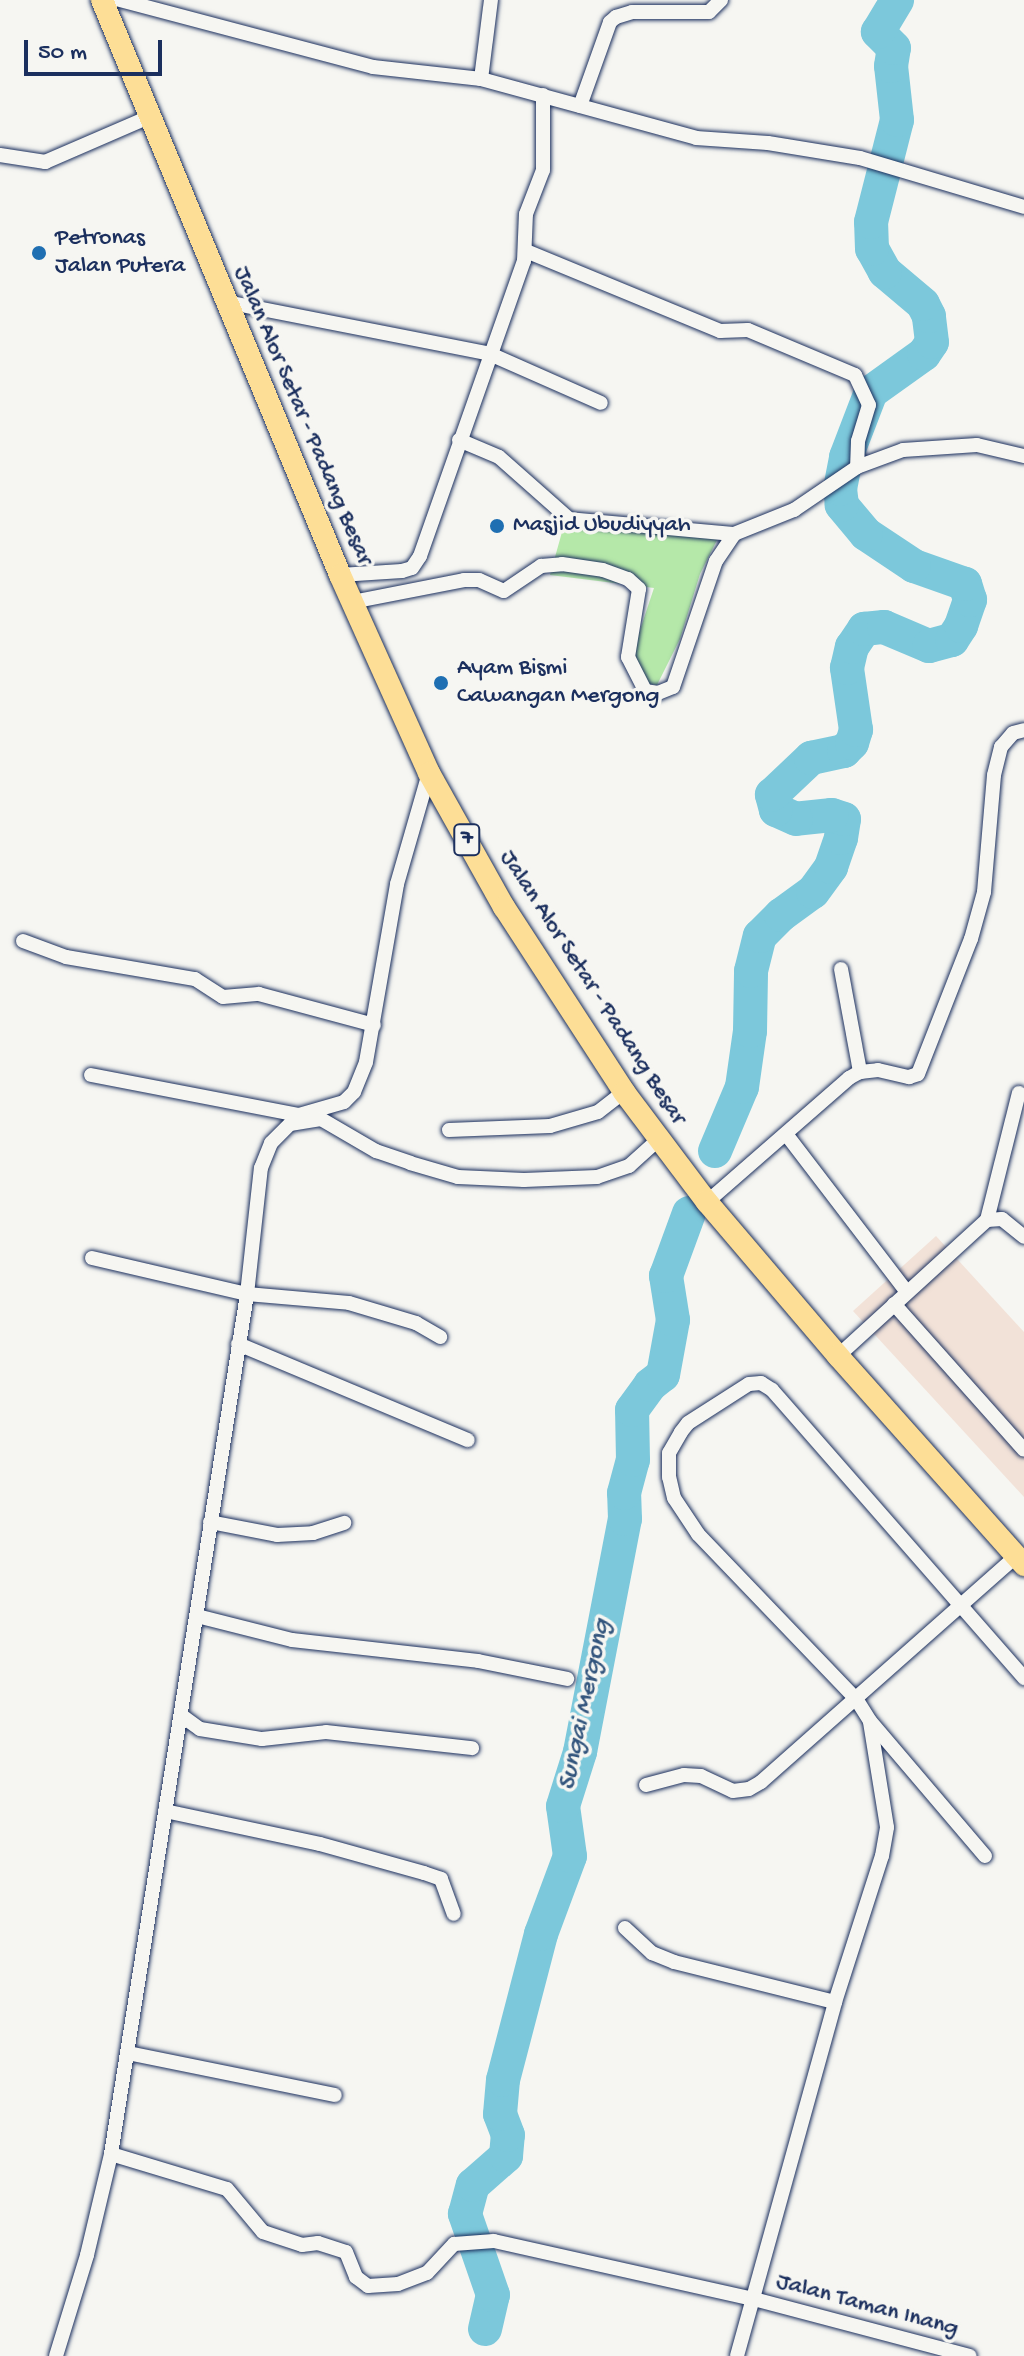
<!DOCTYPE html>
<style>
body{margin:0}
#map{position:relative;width:1024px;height:2356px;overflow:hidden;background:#f6f6f2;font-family:"Gochi Hand",sans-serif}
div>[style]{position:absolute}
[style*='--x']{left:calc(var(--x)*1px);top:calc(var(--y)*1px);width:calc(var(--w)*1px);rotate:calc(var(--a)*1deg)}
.built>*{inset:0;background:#f2e2d8}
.green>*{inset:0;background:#b5e8a9}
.river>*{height:34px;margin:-17px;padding:0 17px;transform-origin:17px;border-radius:17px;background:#7cc8db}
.roads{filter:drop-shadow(0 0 2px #1b2f5e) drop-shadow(0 0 2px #1b2f5e)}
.street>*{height:14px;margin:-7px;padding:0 7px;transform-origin:7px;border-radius:7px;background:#f6f6f2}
.primary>*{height:22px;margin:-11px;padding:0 11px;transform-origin:11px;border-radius:11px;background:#fdde96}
.dots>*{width:22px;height:22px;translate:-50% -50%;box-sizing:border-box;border:4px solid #f6f6f2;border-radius:50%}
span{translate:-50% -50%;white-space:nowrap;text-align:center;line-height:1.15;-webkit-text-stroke:7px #f6f6f2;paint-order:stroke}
.shield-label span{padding:2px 6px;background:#f6f6f2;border:2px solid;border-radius:6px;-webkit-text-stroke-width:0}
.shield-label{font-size:22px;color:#1b2f5e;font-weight:700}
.poi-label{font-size:24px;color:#1b2f5e}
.left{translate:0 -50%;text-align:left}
.street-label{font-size:24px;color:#1b2f5e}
.water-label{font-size:26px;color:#33557d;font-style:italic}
.scale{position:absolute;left:24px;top:40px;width:138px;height:36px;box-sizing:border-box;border:4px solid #1b2f5e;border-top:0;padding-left:10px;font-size:24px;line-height:28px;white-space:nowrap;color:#1b2f5e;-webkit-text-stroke:6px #f6f6f2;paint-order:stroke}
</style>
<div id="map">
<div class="built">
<i style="clip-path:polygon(936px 1236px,1024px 1332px,1024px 1497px,853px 1311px)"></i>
</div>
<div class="green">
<i style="clip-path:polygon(595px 527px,719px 536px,700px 574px,680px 639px,657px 685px,642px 683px,630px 660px,654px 588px,550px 575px,562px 532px)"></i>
</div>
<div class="river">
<i style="--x:715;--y:1151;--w:69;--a:-67.1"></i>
<i style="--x:742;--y:1087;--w:57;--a:-81.9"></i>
<i style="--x:750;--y:1031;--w:60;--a:-89"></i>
<i style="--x:751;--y:971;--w:36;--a:-76"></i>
<i style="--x:760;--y:936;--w:30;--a:-45"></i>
<i style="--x:781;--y:915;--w:39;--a:-36"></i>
<i style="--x:813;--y:892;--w:31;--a:-54"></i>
<i style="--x:831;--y:867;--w:31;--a:-71"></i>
<i style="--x:841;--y:838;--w:19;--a:-81"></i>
<i style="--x:844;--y:819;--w:13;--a:-162"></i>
<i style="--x:832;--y:815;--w:36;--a:174"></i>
<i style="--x:796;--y:819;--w:22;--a:-156"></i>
<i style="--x:776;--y:810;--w:16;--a:-105"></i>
<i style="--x:772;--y:795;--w:54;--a:-43.5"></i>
<i style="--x:811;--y:758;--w:34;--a:-12"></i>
<i style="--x:844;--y:751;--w:11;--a:-45"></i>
<i style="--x:852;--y:743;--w:14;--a:-73"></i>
<i style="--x:856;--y:730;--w:63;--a:-98.3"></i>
<i style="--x:847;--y:668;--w:22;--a:-77"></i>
<i style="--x:852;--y:647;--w:22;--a:-56"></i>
<i style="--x:864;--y:629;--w:20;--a:-6"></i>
<i style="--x:884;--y:627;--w:49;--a:22.9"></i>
<i style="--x:929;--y:646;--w:24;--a:-15"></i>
<i style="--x:952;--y:640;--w:17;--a:-57"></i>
<i style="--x:961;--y:626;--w:28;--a:-71"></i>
<i style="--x:970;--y:600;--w:17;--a:-107"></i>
<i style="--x:965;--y:584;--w:54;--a:-160.6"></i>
<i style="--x:914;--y:566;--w:58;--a:-146.3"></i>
<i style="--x:866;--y:534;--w:38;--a:-130"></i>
<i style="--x:842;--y:505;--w:16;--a:-97"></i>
<i style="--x:840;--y:489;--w:33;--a:-79"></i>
<i style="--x:846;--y:457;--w:70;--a:-69"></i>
<i style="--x:871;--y:392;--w:65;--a:-35.6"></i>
<i style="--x:924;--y:354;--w:14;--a:-56"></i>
<i style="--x:932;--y:342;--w:26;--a:-97"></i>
<i style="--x:929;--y:316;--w:13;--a:-117"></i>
<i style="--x:923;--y:304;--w:50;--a:-139.9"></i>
<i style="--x:885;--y:272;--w:26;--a:-119"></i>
<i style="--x:872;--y:249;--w:27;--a:-92"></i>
<i style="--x:871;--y:222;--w:105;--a:-75.7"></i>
<i style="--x:897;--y:120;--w:54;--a:-96.3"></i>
<i style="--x:891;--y:66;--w:18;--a:-81"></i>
<i style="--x:894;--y:48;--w:23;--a:-135"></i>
<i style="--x:878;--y:32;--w:37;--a:-59"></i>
<i style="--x:485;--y:2329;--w:35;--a:-77"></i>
<i style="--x:493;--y:2295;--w:86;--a:-109.1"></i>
<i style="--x:465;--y:2214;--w:30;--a:-75"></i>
<i style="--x:473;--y:2185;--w:44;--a:-41.3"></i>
<i style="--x:506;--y:2156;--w:21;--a:-85"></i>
<i style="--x:508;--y:2135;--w:22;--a:-111"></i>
<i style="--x:500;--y:2114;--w:34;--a:-85"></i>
<i style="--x:503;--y:2080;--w:151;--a:-75.4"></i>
<i style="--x:541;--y:1934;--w:83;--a:-69.6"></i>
<i style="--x:570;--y:1856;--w:50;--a:-98"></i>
<i style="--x:563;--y:1806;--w:57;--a:-72.5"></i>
<i style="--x:580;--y:1752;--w:237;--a:-79.1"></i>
<i style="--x:625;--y:1519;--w:26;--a:-92"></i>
<i style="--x:624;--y:1493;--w:34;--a:-75"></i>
<i style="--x:633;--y:1460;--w:50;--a:-91.1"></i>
<i style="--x:632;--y:1410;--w:31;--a:-54"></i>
<i style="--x:650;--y:1385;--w:16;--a:-38"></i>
<i style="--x:663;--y:1375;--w:56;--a:-79.7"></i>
<i style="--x:673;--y:1320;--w:45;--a:-99"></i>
<i style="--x:666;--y:1276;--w:67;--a:-69.9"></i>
</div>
<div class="roads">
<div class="street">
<i style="--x:120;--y:0;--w:262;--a:14.8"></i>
<i style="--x:373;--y:67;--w:109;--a:6.3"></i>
<i style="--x:481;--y:79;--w:223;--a:15.3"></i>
<i style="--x:696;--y:138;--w:72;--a:4"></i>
<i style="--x:768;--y:143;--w:93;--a:9.3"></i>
<i style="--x:860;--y:158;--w:171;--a:16.6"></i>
<i style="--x:481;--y:79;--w:80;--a:-82.8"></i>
<i style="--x:580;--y:106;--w:89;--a:-70.3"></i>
<i style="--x:610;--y:22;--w:8;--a:-40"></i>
<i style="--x:616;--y:17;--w:17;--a:-17"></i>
<i style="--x:632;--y:12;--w:77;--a:0"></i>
<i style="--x:709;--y:12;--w:17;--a:-45"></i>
<i style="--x:0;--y:155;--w:46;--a:8.8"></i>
<i style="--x:45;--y:162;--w:113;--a:-23.4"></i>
<i style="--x:526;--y:251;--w:210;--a:22.4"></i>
<i style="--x:720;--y:331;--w:28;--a:-2"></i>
<i style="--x:748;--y:330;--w:116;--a:22.8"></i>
<i style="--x:855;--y:375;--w:33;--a:65"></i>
<i style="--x:869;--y:405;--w:38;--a:107"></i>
<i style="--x:858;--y:441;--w:26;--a:92"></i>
<i style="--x:226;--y:302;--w:269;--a:11.1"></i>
<i style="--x:490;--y:354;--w:121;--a:23.8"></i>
<i style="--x:459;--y:440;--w:43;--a:23"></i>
<i style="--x:499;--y:457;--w:94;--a:41.5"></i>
<i style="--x:569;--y:519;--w:166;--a:5.2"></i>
<i style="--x:340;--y:575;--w:62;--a:-3.7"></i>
<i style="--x:402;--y:571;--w:10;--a:-17"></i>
<i style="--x:412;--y:568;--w:14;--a:-56"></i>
<i style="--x:420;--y:556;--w:313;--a:-70.6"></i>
<i style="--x:524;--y:261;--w:47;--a:-87.6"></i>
<i style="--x:526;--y:214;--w:47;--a:-68.9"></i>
<i style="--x:543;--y:170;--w:75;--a:-90"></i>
<i style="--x:352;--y:602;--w:114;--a:-11.1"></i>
<i style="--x:464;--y:580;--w:15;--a:0"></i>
<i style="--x:479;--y:580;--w:27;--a:24"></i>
<i style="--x:504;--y:591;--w:45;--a:-34"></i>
<i style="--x:541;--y:566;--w:21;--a:-5"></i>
<i style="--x:562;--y:564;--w:41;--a:8.3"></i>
<i style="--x:603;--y:570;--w:27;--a:20"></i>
<i style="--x:628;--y:579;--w:15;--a:42"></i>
<i style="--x:639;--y:589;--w:69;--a:99.2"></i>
<i style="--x:628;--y:657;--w:38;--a:63"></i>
<i style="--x:645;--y:691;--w:13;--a:9"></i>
<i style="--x:658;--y:693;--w:16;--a:-22"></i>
<i style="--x:673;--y:687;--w:133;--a:-71.2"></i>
<i style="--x:716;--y:561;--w:32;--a:-56"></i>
<i style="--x:734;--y:534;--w:65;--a:-21.8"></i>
<i style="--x:794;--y:510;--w:76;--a:-34.3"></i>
<i style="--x:857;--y:467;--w:49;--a:-20.3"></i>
<i style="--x:903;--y:450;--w:74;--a:-3.9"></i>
<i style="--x:977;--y:445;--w:48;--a:13.2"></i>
<i style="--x:23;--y:941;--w:46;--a:20.4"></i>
<i style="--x:66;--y:957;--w:131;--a:9.7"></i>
<i style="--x:195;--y:979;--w:33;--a:33"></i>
<i style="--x:223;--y:997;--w:36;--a:-5"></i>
<i style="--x:259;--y:994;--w:119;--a:15.1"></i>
<i style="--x:841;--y:969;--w:105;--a:79.5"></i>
<i style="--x:91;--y:1075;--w:212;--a:10.9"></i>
<i style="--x:299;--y:1115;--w:47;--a:-16.1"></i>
<i style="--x:344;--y:1102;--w:14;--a:-45"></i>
<i style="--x:354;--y:1092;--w:32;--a:-68"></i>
<i style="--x:366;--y:1062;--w:181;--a:-80.1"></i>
<i style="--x:397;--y:884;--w:116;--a:-73.9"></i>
<i style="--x:449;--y:1130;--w:101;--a:-2.3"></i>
<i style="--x:550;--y:1126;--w:50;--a:-16.3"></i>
<i style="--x:598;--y:1112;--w:33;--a:-38"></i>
<i style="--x:786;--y:1134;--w:199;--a:52.6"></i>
<i style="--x:707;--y:1202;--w:189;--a:-41.1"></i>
<i style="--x:849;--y:1078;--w:13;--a:-29"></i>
<i style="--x:860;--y:1072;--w:18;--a:-6"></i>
<i style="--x:878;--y:1070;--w:32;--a:13"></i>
<i style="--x:909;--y:1077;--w:9;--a:-18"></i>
<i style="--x:918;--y:1074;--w:145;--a:-68.6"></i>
<i style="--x:971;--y:939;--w:49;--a:-74.5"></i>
<i style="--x:984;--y:892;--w:117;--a:-85.1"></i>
<i style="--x:994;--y:775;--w:29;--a:-76"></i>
<i style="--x:1001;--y:747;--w:18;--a:-49"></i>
<i style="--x:1013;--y:733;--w:11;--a:-15"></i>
<i style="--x:987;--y:1220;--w:131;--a:-75.9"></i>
<i style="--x:92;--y:1258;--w:159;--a:13.1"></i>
<i style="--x:247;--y:1294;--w:102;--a:5"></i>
<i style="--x:349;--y:1303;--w:70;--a:16.6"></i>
<i style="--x:416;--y:1323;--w:28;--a:30"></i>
<i style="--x:894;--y:1304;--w:195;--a:48.3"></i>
<i style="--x:238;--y:1344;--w:249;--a:22.7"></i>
<i style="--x:838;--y:1356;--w:202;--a:-42.4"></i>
<i style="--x:987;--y:1220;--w:15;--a:-4"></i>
<i style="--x:1002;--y:1219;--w:28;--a:39"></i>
<i style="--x:210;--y:1522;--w:68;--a:11"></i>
<i style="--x:277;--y:1535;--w:36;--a:-3"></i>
<i style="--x:313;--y:1533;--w:33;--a:-18"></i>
<i style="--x:197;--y:1616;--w:98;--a:14.2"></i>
<i style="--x:292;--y:1640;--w:187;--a:6.4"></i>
<i style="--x:478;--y:1661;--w:91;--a:11.4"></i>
<i style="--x:182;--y:1716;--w:22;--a:36"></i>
<i style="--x:200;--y:1729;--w:63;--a:9.2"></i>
<i style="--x:262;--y:1739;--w:64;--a:-6.2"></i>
<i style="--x:326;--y:1732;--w:147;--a:6.3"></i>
<i style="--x:646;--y:1785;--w:39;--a:-15"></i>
<i style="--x:684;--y:1775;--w:17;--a:3"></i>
<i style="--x:701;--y:1776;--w:35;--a:25"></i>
<i style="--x:733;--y:1791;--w:16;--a:-7"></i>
<i style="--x:749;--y:1789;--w:14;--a:-30"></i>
<i style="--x:761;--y:1782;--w:341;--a:-41.5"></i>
<i style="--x:165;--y:1811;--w:158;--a:12"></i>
<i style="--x:320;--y:1844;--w:108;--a:15.6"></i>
<i style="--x:424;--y:1873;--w:18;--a:19"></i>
<i style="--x:441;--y:1879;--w:37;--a:70"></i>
<i style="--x:985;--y:1856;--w:177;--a:-130.4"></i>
<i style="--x:870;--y:1721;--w:26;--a:-122"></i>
<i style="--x:856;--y:1699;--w:228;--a:-133.8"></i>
<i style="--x:698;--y:1534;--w:43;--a:-123.7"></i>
<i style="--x:674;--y:1498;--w:22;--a:-103"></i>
<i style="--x:669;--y:1477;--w:24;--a:-90"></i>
<i style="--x:669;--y:1453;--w:24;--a:-60"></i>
<i style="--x:681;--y:1432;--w:11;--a:-52"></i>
<i style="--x:688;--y:1423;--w:72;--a:-32.6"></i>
<i style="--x:749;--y:1384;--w:12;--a:-5"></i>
<i style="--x:761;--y:1383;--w:13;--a:32"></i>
<i style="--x:772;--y:1390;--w:383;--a:48.8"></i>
<i style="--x:625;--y:1928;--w:37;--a:43"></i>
<i style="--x:652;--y:1953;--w:24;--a:22"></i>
<i style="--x:674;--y:1962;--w:166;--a:14"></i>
<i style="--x:128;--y:2053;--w:211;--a:11.5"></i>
<i style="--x:111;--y:2154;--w:121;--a:16.8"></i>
<i style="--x:227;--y:2189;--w:56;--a:50.1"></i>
<i style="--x:263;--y:2232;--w:41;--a:18.4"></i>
<i style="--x:302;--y:2245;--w:16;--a:-7"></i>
<i style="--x:318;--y:2243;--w:29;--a:18"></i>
<i style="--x:346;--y:2252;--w:27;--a:68"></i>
<i style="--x:356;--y:2277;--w:15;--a:37"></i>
<i style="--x:368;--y:2286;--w:30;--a:-4"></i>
<i style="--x:398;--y:2284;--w:31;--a:-21"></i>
<i style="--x:427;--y:2273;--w:40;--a:-47"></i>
<i style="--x:454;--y:2244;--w:40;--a:-4.3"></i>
<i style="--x:494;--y:2241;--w:266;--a:12.6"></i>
<i style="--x:754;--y:2299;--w:223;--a:14.8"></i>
<i style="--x:56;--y:2356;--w:106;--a:-72.9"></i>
<i style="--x:87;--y:2255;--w:104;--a:-76.6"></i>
<i style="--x:111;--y:2154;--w:871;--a:-81.01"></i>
<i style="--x:247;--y:1294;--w:127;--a:-83.7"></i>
<i style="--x:261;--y:1168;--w:27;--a:-68"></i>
<i style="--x:271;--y:1143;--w:27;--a:-45"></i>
<i style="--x:290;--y:1124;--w:31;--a:-9"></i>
<i style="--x:321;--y:1119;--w:64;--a:30.2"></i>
<i style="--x:376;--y:1151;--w:36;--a:19"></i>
<i style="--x:410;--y:1163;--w:50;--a:16.3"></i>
<i style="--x:458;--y:1177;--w:66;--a:2.6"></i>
<i style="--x:524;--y:1180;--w:73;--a:-2.4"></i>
<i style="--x:597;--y:1177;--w:34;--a:-19"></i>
<i style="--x:629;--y:1166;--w:39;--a:-42"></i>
<i style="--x:737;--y:2356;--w:367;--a:-74.5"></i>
<i style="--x:835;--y:2002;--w:153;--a:-72.2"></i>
<i style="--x:882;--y:1856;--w:29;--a:-80"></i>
<i style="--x:887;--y:1827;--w:106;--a:-99.2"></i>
</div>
<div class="primary">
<i style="--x:102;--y:0;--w:622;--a:67.51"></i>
<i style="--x:340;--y:575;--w:217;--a:65.8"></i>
<i style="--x:429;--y:773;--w:154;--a:60.8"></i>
<i style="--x:504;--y:907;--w:221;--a:57"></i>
<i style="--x:624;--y:1092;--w:138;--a:53"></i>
<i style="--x:707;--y:1202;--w:202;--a:49.6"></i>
<i style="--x:838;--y:1356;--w:280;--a:48.3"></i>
</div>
</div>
<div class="dots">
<i style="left:39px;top:253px;background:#1f6fb2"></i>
<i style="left:497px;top:526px;background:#1f6fb2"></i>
<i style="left:441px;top:683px;background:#1f6fb2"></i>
</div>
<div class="shield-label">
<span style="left:467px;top:840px">7</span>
</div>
<div class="poi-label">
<span class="left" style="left:55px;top:253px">Petronas<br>Jalan Putera</span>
<span class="left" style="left:513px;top:526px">Masjid Ubudiyyah</span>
<span class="left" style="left:457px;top:683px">Ayam Bismi<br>Cawangan Mergong</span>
</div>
<div class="street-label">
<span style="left:302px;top:416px;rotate:67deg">Jalan Alor Setar - Padang Besar</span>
<span style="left:592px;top:988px;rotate:57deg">Jalan Alor Setar - Padang Besar</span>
<span style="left:867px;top:2306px;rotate:15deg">Jalan Taman Inang</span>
</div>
<div class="water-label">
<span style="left:586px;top:1705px;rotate:-78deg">Sungai Mergong</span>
</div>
<div class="scale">50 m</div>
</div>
